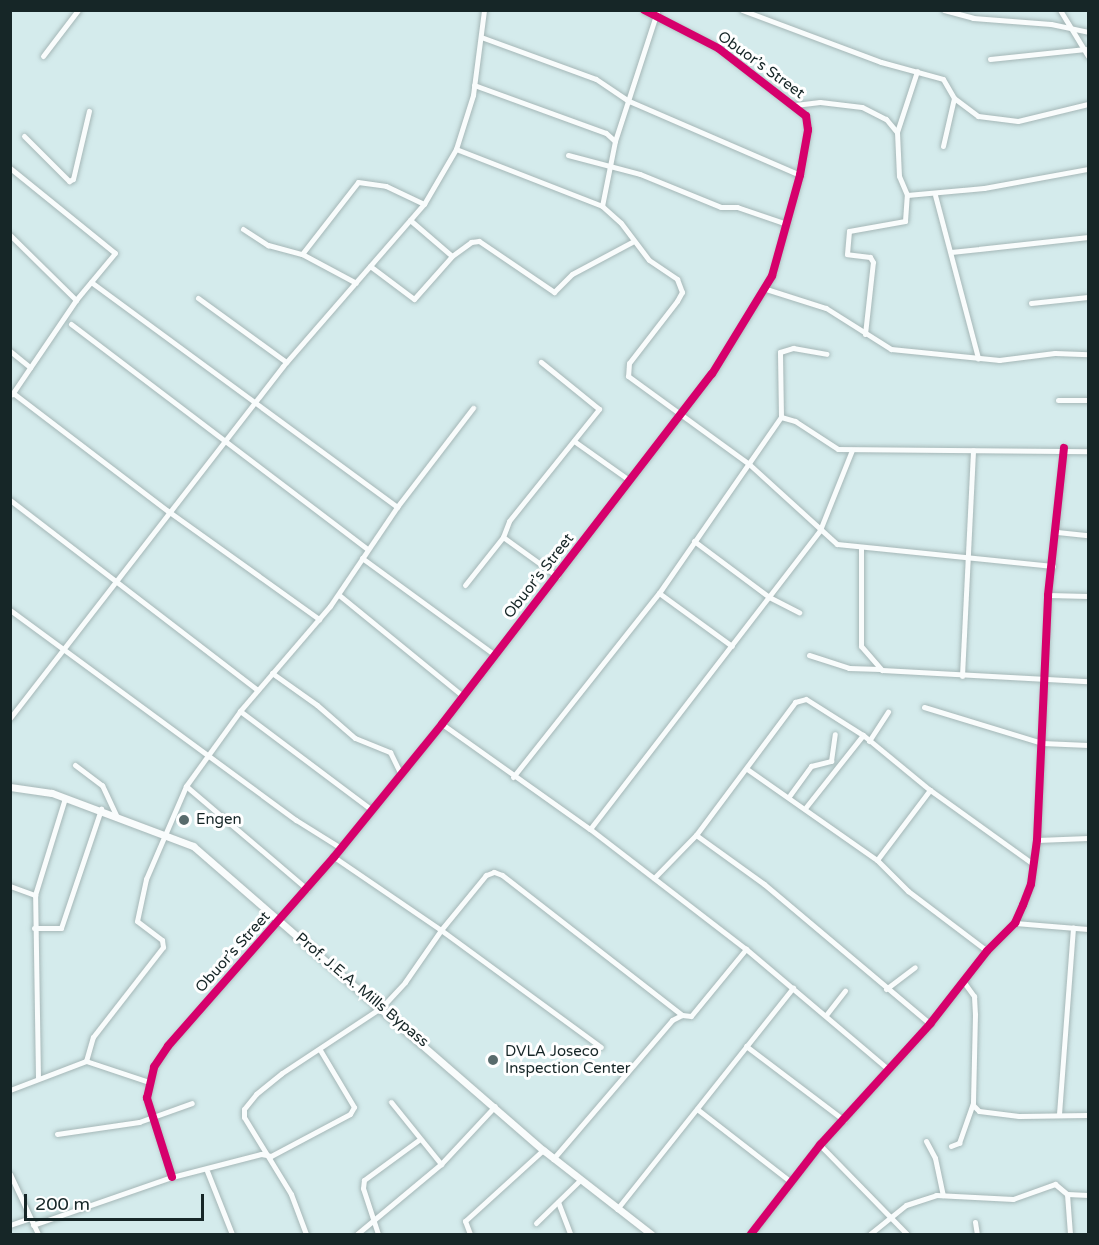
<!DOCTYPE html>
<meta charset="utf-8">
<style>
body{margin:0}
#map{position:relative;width:1099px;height:1245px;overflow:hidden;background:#d4ebec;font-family:"Varela Round",sans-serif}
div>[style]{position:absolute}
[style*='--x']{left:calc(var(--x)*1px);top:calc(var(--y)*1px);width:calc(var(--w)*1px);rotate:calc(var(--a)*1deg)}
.roads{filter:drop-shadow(0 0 2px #a5b7b7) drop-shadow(0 0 2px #a5b7b7)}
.minor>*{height:5px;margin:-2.5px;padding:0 2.5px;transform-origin:2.5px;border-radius:2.5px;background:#f9fcfc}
.tertiary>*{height:7px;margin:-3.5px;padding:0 3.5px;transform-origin:3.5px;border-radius:3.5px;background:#f9fcfc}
.cycleway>*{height:8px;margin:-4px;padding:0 4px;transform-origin:4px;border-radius:4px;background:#d6006c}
.dots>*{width:16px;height:16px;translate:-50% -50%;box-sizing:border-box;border:3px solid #fff;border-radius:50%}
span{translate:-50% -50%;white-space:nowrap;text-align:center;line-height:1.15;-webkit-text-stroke:6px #fff;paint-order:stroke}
.street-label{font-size:15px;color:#162627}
.poi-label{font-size:15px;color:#162627}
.left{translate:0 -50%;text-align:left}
.frame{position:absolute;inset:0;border:12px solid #162627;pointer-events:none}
.scale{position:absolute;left:24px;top:1194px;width:180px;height:27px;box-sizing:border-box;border:3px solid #162627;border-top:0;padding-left:8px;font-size:18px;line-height:21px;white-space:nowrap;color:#162627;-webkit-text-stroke:4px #fff;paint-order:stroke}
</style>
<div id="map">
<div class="roads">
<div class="minor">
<i style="--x:742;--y:10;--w:148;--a:20.5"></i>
<i style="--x:881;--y:62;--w:64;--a:15.3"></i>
<i style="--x:943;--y:79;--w:22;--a:60"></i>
<i style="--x:954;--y:98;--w:30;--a:37"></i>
<i style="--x:978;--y:116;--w:40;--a:7.1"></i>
<i style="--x:1018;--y:121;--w:72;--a:-13.7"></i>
<i style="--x:944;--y:10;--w:30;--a:15"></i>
<i style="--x:973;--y:18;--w:78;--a:4.4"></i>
<i style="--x:1051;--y:24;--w:38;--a:12"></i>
<i style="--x:1060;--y:10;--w:54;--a:58.7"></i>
<i style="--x:481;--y:37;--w:122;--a:20.1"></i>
<i style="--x:596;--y:79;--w:40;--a:34"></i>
<i style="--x:629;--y:101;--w:186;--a:23.4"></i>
<i style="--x:43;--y:56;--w:58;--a:-52.7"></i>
<i style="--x:990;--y:59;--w:96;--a:-6"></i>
<i style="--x:474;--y:85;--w:140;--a:20"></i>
<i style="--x:606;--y:133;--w:12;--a:42"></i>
<i style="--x:615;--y:141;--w:66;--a:101.3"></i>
<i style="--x:795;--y:105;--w:25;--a:-7"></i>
<i style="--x:820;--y:102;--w:42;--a:6.8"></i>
<i style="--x:862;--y:107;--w:27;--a:27"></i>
<i style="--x:886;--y:119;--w:17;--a:50"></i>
<i style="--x:897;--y:132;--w:44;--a:87.4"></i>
<i style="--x:899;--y:176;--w:21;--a:67"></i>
<i style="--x:907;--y:195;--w:77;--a:-5.2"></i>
<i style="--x:984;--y:188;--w:106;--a:-10.4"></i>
<i style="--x:897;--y:132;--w:64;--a:-71.8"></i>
<i style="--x:24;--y:136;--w:64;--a:45"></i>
<i style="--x:69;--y:181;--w:4;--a:-27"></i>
<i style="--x:73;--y:179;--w:70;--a:-76.8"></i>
<i style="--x:615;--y:141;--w:136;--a:-72"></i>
<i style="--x:943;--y:146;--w:49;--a:-77.1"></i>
<i style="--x:456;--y:149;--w:157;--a:21.3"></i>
<i style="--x:602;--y:206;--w:25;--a:42"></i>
<i style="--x:621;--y:223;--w:46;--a:52.9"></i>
<i style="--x:649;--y:260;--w:34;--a:34"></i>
<i style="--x:677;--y:279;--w:14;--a:69"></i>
<i style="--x:682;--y:292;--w:10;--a:119"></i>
<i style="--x:677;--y:301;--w:78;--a:127.7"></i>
<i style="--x:629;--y:363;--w:13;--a:94"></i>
<i style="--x:628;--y:376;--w:150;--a:36"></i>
<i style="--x:749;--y:464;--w:119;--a:42.3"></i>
<i style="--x:837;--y:544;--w:217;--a:5.8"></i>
<i style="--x:568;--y:155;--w:74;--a:14.8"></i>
<i style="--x:640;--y:174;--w:87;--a:22.2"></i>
<i style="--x:721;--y:207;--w:16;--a:0"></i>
<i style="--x:737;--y:207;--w:53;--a:18.8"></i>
<i style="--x:10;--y:168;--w:135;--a:39"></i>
<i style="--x:115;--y:253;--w:61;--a:129.7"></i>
<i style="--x:76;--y:300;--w:114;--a:124.2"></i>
<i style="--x:935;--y:195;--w:169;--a:75.2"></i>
<i style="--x:410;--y:220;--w:55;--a:40.6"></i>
<i style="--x:243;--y:229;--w:30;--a:33"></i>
<i style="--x:268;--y:245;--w:35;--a:15"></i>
<i style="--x:302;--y:254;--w:61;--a:28.2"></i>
<i style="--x:10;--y:235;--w:93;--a:44.6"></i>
<i style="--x:951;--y:252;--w:138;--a:-6.2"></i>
<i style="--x:302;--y:254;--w:91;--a:-52.1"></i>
<i style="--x:358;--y:182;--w:28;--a:8"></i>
<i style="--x:386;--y:186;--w:42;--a:25.3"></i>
<i style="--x:370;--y:266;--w:55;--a:36.9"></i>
<i style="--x:414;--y:299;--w:57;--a:-48.5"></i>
<i style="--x:452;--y:256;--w:24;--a:-36"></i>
<i style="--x:471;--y:242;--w:8;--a:-7"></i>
<i style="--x:479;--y:241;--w:91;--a:34.2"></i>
<i style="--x:554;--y:292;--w:25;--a:-45"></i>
<i style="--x:572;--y:274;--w:68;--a:-28.1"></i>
<i style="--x:91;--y:282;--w:380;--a:36.3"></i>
<i style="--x:766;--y:289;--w:63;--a:17.6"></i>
<i style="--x:826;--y:308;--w:77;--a:32.2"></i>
<i style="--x:891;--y:349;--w:109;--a:5.8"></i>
<i style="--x:999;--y:360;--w:56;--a:-7.1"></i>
<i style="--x:1055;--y:353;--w:33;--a:2"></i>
<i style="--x:198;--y:298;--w:109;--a:36"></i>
<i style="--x:1031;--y:303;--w:57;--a:-6"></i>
<i style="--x:71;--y:324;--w:372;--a:37.2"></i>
<i style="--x:865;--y:334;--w:72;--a:-83.7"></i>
<i style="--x:873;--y:262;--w:6;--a:-121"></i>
<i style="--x:870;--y:257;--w:23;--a:-173"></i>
<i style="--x:847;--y:254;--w:23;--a:-85"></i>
<i style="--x:849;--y:231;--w:57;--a:-10.1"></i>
<i style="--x:905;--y:221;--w:26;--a:-86"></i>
<i style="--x:10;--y:351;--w:26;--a:39"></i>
<i style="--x:13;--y:393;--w:195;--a:37.3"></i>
<i style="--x:168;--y:511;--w:186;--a:35.6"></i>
<i style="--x:1058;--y:400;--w:30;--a:0"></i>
<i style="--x:781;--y:417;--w:65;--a:-90.9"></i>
<i style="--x:780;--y:352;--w:14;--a:-17"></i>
<i style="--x:793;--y:348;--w:34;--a:10"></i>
<i style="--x:574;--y:441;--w:67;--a:35.3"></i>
<i style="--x:10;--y:500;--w:312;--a:37.5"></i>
<i style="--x:1057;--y:532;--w:31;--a:6"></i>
<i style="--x:503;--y:537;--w:67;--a:35.8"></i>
<i style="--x:694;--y:541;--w:94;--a:36.7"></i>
<i style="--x:769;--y:597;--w:34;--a:27"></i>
<i style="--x:861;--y:549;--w:97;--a:90"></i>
<i style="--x:861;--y:646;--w:32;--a:49"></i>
<i style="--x:882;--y:670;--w:206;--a:3.1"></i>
<i style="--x:362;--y:558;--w:165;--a:36.1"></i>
<i style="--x:465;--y:585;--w:61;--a:-51.6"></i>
<i style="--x:503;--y:537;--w:17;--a:-69"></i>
<i style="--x:509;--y:521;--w:144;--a:-51.2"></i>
<i style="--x:599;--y:409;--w:75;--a:-141"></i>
<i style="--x:659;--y:593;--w:90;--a:36"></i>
<i style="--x:339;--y:595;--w:160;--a:39.2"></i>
<i style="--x:1048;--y:595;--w:40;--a:1.4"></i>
<i style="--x:10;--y:610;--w:355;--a:36.3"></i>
<i style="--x:296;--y:820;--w:53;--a:31.9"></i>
<i style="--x:809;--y:655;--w:42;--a:18"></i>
<i style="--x:849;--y:668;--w:31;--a:2"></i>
<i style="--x:272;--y:673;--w:55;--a:35.4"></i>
<i style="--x:317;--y:705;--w:50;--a:41"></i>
<i style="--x:355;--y:738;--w:38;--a:22"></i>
<i style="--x:390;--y:752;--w:25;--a:64"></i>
<i style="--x:962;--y:676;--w:226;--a:-87.2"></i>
<i style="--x:924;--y:707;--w:123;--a:17"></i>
<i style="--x:1042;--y:743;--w:46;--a:2.5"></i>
<i style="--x:240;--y:711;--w:165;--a:36.9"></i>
<i style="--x:10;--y:718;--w:445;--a:-52.2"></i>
<i style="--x:283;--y:366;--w:215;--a:-49"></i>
<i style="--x:424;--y:204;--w:64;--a:-59.8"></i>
<i style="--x:456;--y:149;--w:57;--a:-72.5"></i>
<i style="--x:473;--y:95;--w:86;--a:-82.6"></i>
<i style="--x:442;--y:724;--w:181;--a:35.4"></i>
<i style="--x:590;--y:829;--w:197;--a:37.6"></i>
<i style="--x:746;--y:949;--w:186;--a:40.2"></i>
<i style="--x:869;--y:741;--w:35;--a:-57"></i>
<i style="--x:75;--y:765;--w:34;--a:37"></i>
<i style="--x:102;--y:785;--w:33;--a:65"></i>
<i style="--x:747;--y:769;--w:159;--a:35"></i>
<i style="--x:877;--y:860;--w:44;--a:45"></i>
<i style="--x:908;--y:891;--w:99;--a:37.2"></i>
<i style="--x:513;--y:777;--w:235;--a:-51.6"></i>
<i style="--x:659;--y:593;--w:214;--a:-55.3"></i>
<i style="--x:781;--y:417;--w:15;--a:16"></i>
<i style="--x:795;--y:421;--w:51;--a:33.1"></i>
<i style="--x:838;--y:449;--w:250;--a:0.5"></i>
<i style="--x:186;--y:786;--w:159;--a:40.4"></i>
<i style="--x:790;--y:795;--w:36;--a:-54"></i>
<i style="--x:811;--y:766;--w:21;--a:-14"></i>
<i style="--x:831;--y:761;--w:27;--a:-82"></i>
<i style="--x:806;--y:807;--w:92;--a:-51.6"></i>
<i style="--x:590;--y:829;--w:377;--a:-52.4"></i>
<i style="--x:820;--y:530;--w:86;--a:-68.2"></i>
<i style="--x:696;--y:835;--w:84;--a:35.8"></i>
<i style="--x:764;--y:884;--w:217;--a:40.1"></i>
<i style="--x:1037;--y:840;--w:51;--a:-2.2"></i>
<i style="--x:877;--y:860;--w:88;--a:-52.9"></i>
<i style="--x:654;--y:878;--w:60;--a:-45.7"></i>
<i style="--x:696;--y:835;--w:166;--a:-53.3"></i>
<i style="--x:795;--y:702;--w:11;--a:-15"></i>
<i style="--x:806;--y:699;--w:67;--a:32.3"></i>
<i style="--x:863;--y:735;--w:87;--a:39.4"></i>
<i style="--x:930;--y:790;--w:127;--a:35.7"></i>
<i style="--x:10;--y:886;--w:27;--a:20"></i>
<i style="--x:1015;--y:923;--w:73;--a:4.7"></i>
<i style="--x:34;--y:928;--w:27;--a:0"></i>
<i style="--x:61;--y:928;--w:126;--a:-71.4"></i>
<i style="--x:963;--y:981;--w:19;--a:54"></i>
<i style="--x:974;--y:996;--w:18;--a:87"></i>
<i style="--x:975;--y:1014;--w:91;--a:91.3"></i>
<i style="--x:973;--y:1105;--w:8;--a:45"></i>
<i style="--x:979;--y:1111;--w:40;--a:7.1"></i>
<i style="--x:1019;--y:1116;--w:69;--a:-0.8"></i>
<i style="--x:886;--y:989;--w:36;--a:-37"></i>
<i style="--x:682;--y:1015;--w:9;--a:6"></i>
<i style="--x:691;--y:1016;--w:87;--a:-50.6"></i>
<i style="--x:826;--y:1015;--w:31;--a:-52"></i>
<i style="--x:746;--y:1046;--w:123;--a:37.1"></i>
<i style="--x:86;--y:1061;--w:25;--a:-74"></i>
<i style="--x:93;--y:1037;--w:114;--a:-52.1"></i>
<i style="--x:163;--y:947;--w:7;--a:-98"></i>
<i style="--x:162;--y:940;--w:31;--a:-143"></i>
<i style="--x:137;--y:921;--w:43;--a:-77.9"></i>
<i style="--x:146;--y:879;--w:101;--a:-66.7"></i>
<i style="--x:186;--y:786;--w:92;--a:-54.2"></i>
<i style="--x:240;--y:711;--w:138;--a:-49.4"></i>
<i style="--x:330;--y:606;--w:120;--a:-55.9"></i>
<i style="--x:397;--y:507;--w:125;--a:-52.5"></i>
<i style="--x:38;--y:1078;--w:183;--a:-90.9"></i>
<i style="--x:35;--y:895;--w:102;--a:-72.8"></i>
<i style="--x:10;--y:1090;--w:81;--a:-20.9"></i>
<i style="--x:86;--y:1061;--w:66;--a:18.4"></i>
<i style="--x:391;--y:1102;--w:80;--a:51.1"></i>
<i style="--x:697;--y:1109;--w:119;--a:37.8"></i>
<i style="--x:1059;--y:1114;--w:187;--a:-85.7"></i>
<i style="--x:57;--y:1134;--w:83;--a:-8.3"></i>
<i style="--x:139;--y:1122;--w:56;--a:-19.7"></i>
<i style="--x:926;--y:1141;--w:19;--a:62"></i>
<i style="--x:935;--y:1158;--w:38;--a:78"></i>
<i style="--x:820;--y:1145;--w:124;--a:45.7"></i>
<i style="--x:951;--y:1146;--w:9;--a:-21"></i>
<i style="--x:959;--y:1143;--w:42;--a:-70.7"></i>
<i style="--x:553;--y:1159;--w:183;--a:-49.4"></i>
<i style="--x:672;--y:1020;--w:11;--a:-27"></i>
<i style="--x:682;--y:1015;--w:228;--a:-142.1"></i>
<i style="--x:502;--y:875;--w:9;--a:-159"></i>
<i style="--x:494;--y:872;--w:9;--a:159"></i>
<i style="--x:486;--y:875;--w:71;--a:129.3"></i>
<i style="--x:441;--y:930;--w:198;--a:36.2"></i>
<i style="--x:207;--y:1171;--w:68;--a:68.4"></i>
<i style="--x:10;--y:1174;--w:66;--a:65"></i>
<i style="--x:172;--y:1177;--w:83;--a:-107.6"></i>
<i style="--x:147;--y:1098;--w:32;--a:-77"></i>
<i style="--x:154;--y:1067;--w:25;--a:-56"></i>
<i style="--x:168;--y:1046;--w:252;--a:-48.7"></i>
<i style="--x:334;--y:857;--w:171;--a:-50.9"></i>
<i style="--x:442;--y:724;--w:442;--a:-52.4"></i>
<i style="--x:712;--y:374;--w:115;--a:-58.5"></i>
<i style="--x:772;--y:276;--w:105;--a:-74.5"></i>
<i style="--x:800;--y:175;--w:46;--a:-79.9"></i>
<i style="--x:808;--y:130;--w:14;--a:-98"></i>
<i style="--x:806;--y:116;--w:111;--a:-142.3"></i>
<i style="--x:718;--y:48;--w:83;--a:-152.8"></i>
<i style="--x:1067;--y:1194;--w:40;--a:85.7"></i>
<i style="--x:558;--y:1202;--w:34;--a:69"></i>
<i style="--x:617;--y:1209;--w:283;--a:-51.5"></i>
<i style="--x:975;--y:1222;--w:12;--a:81"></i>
<i style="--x:536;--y:1223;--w:62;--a:-44.3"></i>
<i style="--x:10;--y:1225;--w:21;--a:-19"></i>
<i style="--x:33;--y:1225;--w:147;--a:-19.1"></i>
<i style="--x:172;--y:1177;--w:92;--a:-14.5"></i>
<i style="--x:261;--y:1154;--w:10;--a:11"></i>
<i style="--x:271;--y:1156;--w:89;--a:-28"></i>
<i style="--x:350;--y:1114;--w:8;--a:-60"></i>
<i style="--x:354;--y:1107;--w:66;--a:-120.8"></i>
<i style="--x:306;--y:1234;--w:43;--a:-110.6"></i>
<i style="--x:291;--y:1194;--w:90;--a:-121.4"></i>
<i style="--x:244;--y:1117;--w:8;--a:-90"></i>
<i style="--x:244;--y:1109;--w:19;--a:-51"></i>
<i style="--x:256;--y:1094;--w:33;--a:-39"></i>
<i style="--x:282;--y:1073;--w:120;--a:-33.4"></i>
<i style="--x:382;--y:1007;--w:34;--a:-47"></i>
<i style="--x:405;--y:982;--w:63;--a:-55.3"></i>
<i style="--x:441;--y:930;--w:130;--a:-145.7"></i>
<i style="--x:357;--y:1234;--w:109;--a:-39.8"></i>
<i style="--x:441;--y:1164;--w:79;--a:-47"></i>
<i style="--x:378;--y:1234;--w:48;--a:-108.1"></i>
<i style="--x:363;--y:1188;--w:8;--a:-83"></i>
<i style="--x:364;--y:1180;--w:69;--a:-36.2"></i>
<i style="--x:470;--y:1234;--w:14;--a:-111"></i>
<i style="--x:465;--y:1221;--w:105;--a:-42.3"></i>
<i style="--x:751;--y:1234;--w:113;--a:-52.2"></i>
<i style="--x:820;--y:1145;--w:164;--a:-47.7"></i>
<i style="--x:930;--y:1024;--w:93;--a:-52"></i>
<i style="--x:987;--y:951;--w:40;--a:-45"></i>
<i style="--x:1015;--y:923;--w:20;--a:-66"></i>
<i style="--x:1023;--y:905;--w:22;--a:-69"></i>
<i style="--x:1031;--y:884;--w:44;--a:-82.2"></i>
<i style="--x:1037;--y:840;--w:245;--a:-87.4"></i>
<i style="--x:1048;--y:595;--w:148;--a:-83.8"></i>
<i style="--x:870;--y:1234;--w:46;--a:-38.9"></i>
<i style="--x:906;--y:1205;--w:32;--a:-18"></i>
<i style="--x:936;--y:1195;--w:77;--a:3"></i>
<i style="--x:1013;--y:1199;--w:45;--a:-19.7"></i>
<i style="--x:1055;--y:1184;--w:16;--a:40"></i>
<i style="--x:1067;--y:1194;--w:21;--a:3"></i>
</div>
<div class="tertiary">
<i style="--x:10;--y:787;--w:42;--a:8.1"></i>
<i style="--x:52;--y:793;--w:151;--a:20.6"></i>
<i style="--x:193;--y:846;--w:464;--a:41"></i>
<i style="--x:543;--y:1150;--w:137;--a:37.9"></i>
</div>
</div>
<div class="cycleway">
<i style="--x:172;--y:1177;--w:83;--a:-107.6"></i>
<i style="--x:147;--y:1098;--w:32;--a:-77"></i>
<i style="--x:154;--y:1067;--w:25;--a:-56"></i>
<i style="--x:168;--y:1046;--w:252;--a:-48.7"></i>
<i style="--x:334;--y:857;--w:171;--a:-50.9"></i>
<i style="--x:442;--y:724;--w:442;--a:-52.4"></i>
<i style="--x:712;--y:374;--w:115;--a:-58.5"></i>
<i style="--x:772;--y:276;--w:105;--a:-74.5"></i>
<i style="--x:800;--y:175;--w:46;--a:-79.9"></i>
<i style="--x:808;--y:130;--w:14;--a:-98"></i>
<i style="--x:806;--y:116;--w:111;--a:-142.3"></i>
<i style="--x:718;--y:48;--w:83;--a:-152.8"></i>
<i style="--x:751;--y:1234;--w:113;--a:-52.2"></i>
<i style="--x:820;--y:1145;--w:164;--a:-47.7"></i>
<i style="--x:930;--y:1024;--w:93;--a:-52"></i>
<i style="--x:987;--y:951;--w:40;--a:-45"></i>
<i style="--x:1015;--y:923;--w:20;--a:-66"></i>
<i style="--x:1023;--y:905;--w:22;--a:-69"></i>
<i style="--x:1031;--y:884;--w:44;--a:-82.2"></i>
<i style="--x:1037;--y:840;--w:245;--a:-87.4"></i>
<i style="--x:1048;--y:595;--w:148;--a:-83.8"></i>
</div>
<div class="dots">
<i style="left:184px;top:820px;background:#586b6c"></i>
<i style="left:493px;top:1060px;background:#586b6c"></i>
</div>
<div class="street-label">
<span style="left:761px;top:65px;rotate:36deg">Obuor’s Street</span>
<span style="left:539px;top:576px;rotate:-52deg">Obuor’s Street</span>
<span style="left:233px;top:952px;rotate:-48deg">Obuor’s Street</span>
<span style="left:362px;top:990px;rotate:40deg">Prof. J.E.A. Mills Bypass</span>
</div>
<div class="poi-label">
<span class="left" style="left:196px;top:820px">Engen</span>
<span class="left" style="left:505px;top:1060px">DVLA Joseco<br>Inspection Center</span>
</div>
<div class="frame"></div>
<div class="scale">200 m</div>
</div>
